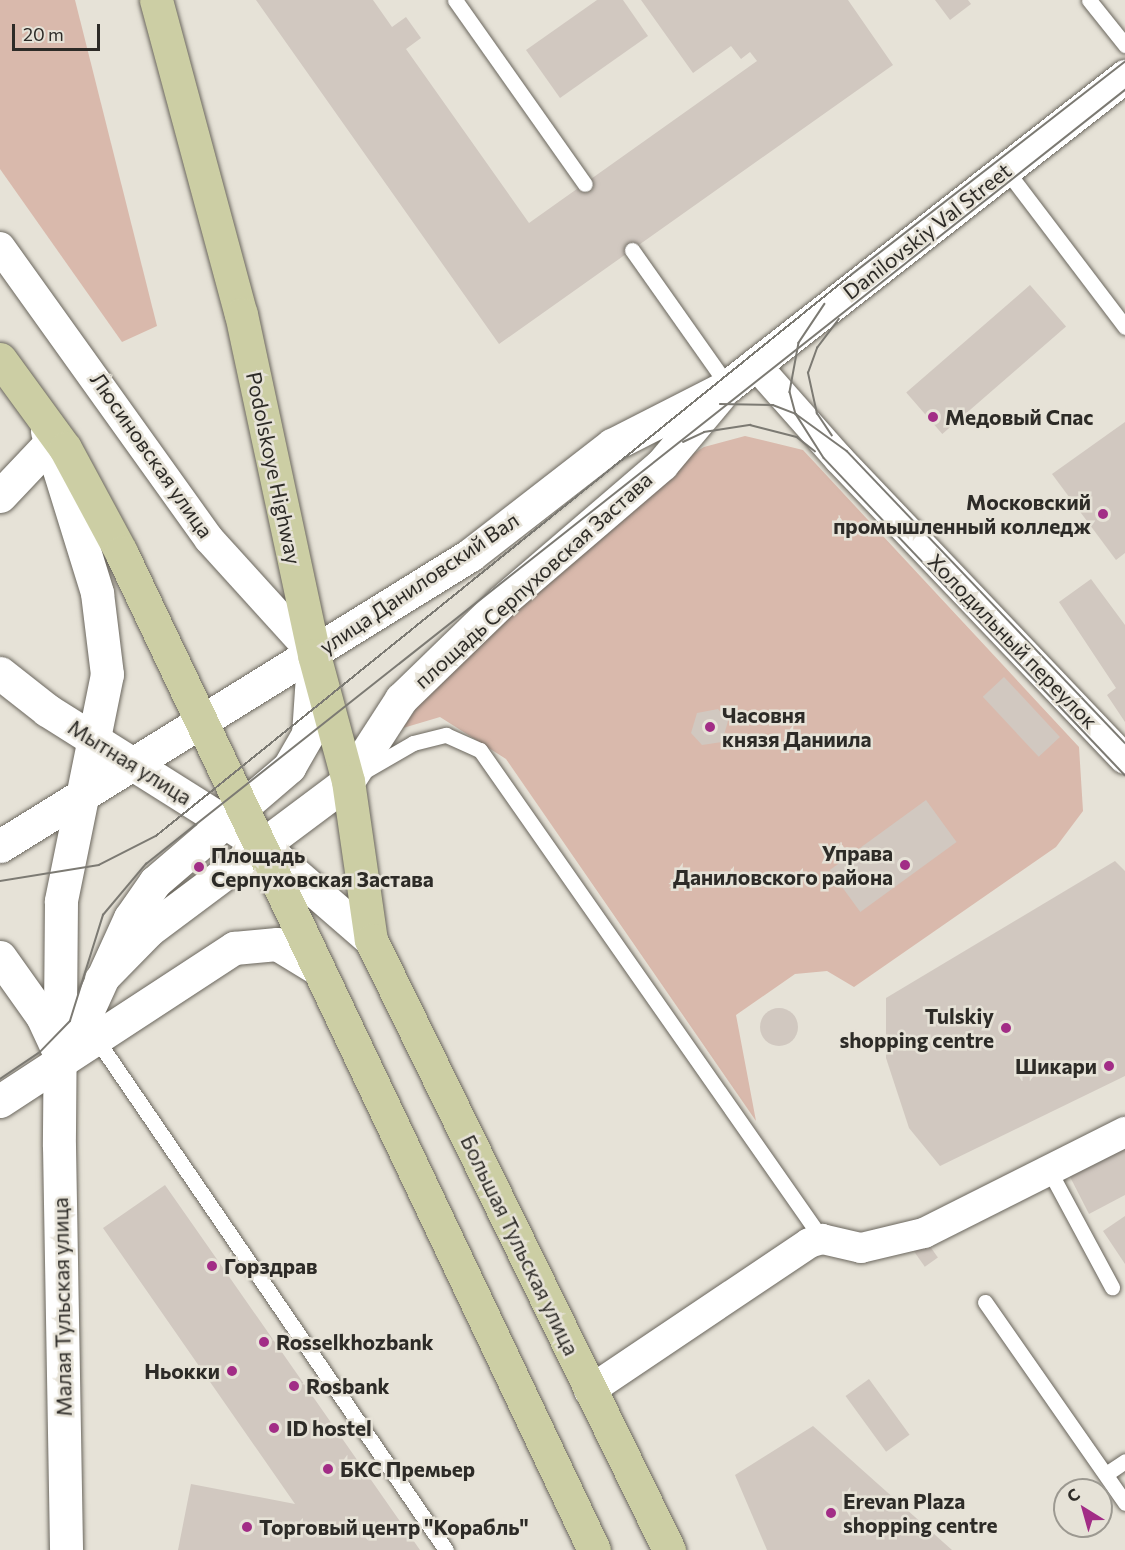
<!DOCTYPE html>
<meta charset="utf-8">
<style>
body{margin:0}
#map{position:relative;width:1125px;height:1550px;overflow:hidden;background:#e6e2d7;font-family:Commissioner,sans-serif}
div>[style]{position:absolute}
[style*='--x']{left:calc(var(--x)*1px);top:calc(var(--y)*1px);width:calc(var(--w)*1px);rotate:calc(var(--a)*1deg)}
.green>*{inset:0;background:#d9b9ac}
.building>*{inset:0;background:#d1c8c0;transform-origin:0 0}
.round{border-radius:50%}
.roads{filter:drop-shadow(0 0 2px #6a665d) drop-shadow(0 0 2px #6a665d)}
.lane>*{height:15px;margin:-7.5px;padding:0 7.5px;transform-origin:7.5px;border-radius:7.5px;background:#fff}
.street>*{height:30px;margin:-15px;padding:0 15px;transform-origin:15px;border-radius:15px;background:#fff}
.secondary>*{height:33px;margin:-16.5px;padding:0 16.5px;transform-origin:16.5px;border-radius:16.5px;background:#fff}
.primary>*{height:33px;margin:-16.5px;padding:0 16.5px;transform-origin:16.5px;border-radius:16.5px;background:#cccea4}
.tram>*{height:1.5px;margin:-0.75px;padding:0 0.75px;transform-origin:0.75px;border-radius:0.75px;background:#7c7a73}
.dots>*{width:16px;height:16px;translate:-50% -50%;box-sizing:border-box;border:3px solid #e6e2d7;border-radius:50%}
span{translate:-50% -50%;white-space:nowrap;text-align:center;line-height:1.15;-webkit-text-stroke:5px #e6e2d7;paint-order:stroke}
.street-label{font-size:21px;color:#2d2b27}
.poi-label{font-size:21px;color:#2d2b27;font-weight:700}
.left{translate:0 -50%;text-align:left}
.right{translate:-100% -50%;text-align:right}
.north{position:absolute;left:1053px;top:1478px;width:60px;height:60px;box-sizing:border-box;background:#e6e2d7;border:2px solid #9c9991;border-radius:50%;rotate:323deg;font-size:16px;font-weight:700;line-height:24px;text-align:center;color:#2d2b27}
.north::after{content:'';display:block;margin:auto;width:21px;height:27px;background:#a22d86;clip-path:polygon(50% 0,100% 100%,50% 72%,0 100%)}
.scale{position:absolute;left:12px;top:24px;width:88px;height:27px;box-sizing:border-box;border:3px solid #2d2b27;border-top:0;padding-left:8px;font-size:18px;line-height:21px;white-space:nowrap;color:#2d2b27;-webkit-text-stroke:4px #e6e2d7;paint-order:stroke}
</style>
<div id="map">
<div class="green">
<i style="clip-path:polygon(0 0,75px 0,157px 326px,122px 342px,0 169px)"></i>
<i style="clip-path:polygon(745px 436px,803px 450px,1079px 747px,1083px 811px,1056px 847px,854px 987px,827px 971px,795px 974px,736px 1015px,756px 1121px,506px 759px,440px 717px,403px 728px,420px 703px,659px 475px,704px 447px)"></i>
</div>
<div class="building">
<i style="clip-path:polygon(256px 0,373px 0,392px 27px,406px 17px,421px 38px,406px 49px,529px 223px,757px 61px,750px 52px,741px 59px,731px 46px,693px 73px,641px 0,848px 0,893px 65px,499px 344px)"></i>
<i style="clip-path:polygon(597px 0,623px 0,648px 36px,560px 98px,526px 50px)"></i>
<i style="clip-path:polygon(935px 0,968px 0,971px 4px,950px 20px)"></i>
<i style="left:1030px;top:285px;width:55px;height:164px;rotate:49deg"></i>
<i style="clip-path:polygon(1125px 422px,1125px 553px,1116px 560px,1052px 474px)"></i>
<i style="clip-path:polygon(1091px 579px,1125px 625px,1125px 722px,1107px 695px,1116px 688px,1059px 602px)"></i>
<i style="left:1004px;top:677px;width:82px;height:29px;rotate:47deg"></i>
<i style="clip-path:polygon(718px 709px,728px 721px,722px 742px,702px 745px,691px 733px,697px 713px)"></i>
<i style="left:926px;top:800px;width:52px;height:119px;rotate:54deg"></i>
<i style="clip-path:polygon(1115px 861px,1125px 871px,1125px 1076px,940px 1166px,909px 1128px,886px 1058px,886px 998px)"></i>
<i class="round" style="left:760px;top:1008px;width:38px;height:38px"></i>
<i style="clip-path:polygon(1125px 1135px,1125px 1195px,1089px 1214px,1065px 1167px)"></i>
<i style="clip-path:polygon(165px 1185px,193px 1225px,420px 1550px,178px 1550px,191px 1484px,295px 1504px,103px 1228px)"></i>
<i style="clip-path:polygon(1125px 1216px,1125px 1264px,1103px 1231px)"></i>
<i style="left:927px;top:1242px;width:19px;height:16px;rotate:55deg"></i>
<i style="left:869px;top:1379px;width:69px;height:29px;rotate:54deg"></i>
<i style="clip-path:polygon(813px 1426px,952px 1550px,767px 1550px,735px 1475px)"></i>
</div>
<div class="roads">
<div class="lane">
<i style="--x:455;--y:0;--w:225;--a:54.8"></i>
<i style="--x:1089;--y:0;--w:58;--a:51.3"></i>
<i style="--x:1006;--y:170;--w:197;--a:52.8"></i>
<i style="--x:632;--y:250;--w:166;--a:54.8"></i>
<i style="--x:363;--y:772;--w:58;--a:-30.1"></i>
<i style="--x:413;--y:743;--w:34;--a:-14"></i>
<i style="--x:446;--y:735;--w:37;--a:24"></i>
<i style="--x:480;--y:750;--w:597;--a:55.03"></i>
<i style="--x:97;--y:1040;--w:618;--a:55.62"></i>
<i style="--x:1050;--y:1172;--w:131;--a:61.7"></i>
<i style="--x:985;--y:1302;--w:245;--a:55.1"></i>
<i style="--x:1106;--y:1474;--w:23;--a:-34"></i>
</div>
<div class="street">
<i style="--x:0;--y:247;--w:359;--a:54.4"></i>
<i style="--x:209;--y:539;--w:156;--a:47.8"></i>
<i style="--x:755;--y:364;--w:127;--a:48.5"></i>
<i style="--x:839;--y:459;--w:414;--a:46.4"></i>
<i style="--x:589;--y:1391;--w:265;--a:-33.9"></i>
<i style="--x:809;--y:1243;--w:14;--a:-17"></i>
<i style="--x:822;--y:1239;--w:40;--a:13"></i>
<i style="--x:861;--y:1248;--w:65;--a:-13.4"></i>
<i style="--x:924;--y:1233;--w:225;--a:-26.7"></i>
</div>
<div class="secondary">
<i style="--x:47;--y:431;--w:170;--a:72.8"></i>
<i style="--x:97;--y:593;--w:82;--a:83"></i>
<i style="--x:107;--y:674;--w:232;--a:101.5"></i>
<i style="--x:61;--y:901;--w:245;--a:90.5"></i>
<i style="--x:59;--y:1146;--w:404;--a:89"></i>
<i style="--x:0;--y:496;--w:74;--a:-46.6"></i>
<i style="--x:0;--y:673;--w:60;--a:38.2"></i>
<i style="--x:47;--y:710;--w:255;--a:32.2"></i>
<i style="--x:263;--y:846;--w:143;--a:41"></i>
<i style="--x:0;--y:846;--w:553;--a:-31.76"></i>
<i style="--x:470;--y:555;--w:180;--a:-37.8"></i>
<i style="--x:612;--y:445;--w:130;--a:-27"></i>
<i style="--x:728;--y:386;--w:504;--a:-37.98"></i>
<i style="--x:0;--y:957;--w:72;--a:54.6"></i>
<i style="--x:42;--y:1016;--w:38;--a:65"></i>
<i style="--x:101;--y:979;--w:69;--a:-45.6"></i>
<i style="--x:149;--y:930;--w:249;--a:-36.8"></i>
<i style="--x:348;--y:781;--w:98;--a:-57.1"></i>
<i style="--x:401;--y:699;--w:138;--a:-44.1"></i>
<i style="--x:500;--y:603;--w:213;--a:-40.6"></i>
<i style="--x:662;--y:464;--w:89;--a:-50"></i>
<i style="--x:67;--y:1056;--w:152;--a:-65.5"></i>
<i style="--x:130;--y:918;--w:44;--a:-55.2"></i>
<i style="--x:155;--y:882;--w:177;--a:-40.6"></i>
<i style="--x:289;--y:767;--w:38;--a:-60"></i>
<i style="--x:308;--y:734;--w:74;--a:-86.1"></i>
<i style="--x:0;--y:1101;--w:280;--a:-33.2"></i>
<i style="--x:234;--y:948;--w:43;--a:-5.3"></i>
<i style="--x:277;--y:944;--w:48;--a:31.4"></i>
</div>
<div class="primary">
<i style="--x:156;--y:0;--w:325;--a:74.9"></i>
<i style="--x:241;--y:314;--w:349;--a:77.9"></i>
<i style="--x:314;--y:655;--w:131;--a:74.9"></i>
<i style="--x:348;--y:781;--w:161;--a:81.8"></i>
<i style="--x:371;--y:940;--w:679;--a:63.96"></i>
<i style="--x:0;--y:359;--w:110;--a:53.9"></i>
<i style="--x:65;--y:448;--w:118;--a:61.7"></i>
<i style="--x:121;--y:552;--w:1104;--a:64.64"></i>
</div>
</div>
<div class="tram">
<i style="--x:825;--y:304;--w:47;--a:123.7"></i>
<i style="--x:799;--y:343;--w:50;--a:100.4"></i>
<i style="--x:790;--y:392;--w:23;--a:75"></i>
<i style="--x:796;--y:414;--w:52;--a:57.5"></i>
<i style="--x:824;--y:458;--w:437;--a:46.5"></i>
<i style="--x:720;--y:404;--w:53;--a:1.1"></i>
<i style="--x:773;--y:405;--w:25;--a:21"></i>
<i style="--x:796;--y:414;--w:63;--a:36"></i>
<i style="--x:847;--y:451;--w:403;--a:46.4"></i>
<i style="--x:832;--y:436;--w:27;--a:-124"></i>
<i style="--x:817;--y:414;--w:42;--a:-102.4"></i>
<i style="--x:808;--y:373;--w:27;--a:-70"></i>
<i style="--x:817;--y:348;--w:36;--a:-53"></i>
<i style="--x:683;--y:442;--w:23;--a:-25"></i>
<i style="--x:704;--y:432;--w:47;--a:-8.7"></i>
<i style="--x:750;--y:425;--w:49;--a:14.3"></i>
<i style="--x:797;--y:437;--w:23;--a:38"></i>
<i style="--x:0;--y:881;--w:100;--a:-9.2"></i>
<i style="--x:99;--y:865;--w:64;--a:-27"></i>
<i style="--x:156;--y:836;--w:893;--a:-38.91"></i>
<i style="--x:851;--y:275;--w:347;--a:-37.9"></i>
<i style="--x:0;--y:1079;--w:48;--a:-34"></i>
<i style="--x:40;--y:1052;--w:43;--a:-45.9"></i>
<i style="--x:70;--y:1021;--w:111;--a:-72.7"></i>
<i style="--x:103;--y:915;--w:67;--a:-49.9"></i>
<i style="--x:146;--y:864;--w:1248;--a:-38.33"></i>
</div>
<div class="dots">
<i style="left:933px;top:417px;background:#a22d86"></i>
<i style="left:1103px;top:514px;background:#a22d86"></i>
<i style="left:710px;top:727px;background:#a22d86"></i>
<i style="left:905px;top:865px;background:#a22d86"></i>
<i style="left:199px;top:867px;background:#a22d86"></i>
<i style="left:1006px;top:1028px;background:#a22d86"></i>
<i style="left:1109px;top:1066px;background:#a22d86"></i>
<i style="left:212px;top:1266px;background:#a22d86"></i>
<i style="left:264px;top:1342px;background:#a22d86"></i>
<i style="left:232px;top:1371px;background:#a22d86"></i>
<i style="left:294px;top:1386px;background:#a22d86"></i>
<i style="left:274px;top:1428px;background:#a22d86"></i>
<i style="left:328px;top:1469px;background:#a22d86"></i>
<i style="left:831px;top:1513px;background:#a22d86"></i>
<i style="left:247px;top:1527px;background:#a22d86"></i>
</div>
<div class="street-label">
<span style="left:927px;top:231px;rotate:-38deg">Danilovskiy Val Street</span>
<span style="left:152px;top:455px;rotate:55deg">Люсиновская улица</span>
<span style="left:274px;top:468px;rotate:78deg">Podolskoye Highway</span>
<span style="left:533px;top:580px;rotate:-42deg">площадь Серпуховская Застава</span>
<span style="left:419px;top:583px;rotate:-34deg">улица Даниловский Вал</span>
<span style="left:1013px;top:641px;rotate:46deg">Холодильный переулок</span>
<span style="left:130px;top:762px;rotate:32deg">Мытная улица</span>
<span style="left:520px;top:1245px;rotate:64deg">Большая Тульская улица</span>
<span style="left:62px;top:1307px;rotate:-91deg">Малая Тульская улица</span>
</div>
<div class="poi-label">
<span class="left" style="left:945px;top:417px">Медовый Спас</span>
<span class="right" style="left:1091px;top:514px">Московский<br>промышленный колледж</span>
<span class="left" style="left:722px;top:727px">Часовня<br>князя Даниила</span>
<span class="right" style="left:893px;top:865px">Управа<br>Даниловского района</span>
<span class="left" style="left:211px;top:867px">Площадь<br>Серпуховская Застава</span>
<span class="right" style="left:994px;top:1028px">Tulskiy<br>shopping centre</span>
<span class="right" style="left:1097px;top:1066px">Шикари</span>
<span class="left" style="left:224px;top:1266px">Горздрав</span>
<span class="left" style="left:276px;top:1342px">Rosselkhozbank</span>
<span class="right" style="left:220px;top:1371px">Ньокки</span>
<span class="left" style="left:306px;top:1386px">Rosbank</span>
<span class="left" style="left:286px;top:1428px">ID hostel</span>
<span class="left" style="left:340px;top:1469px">БКС Премьер</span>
<span class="left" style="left:843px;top:1513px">Erevan Plaza<br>shopping centre</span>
<span class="left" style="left:259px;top:1527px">Торговый центр "Корабль"</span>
</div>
<div class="north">С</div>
<div class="scale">20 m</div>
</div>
